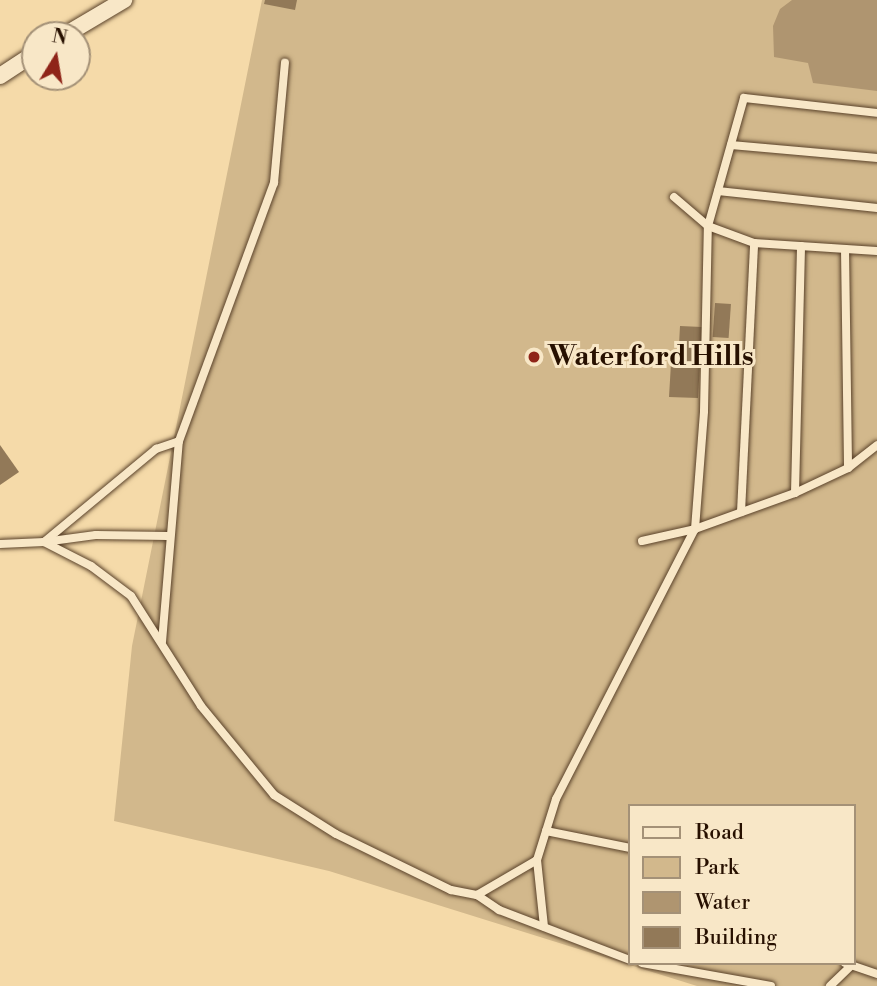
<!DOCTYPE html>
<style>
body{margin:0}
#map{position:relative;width:877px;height:986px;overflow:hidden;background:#f5daa9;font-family:"Libre Bodoni",serif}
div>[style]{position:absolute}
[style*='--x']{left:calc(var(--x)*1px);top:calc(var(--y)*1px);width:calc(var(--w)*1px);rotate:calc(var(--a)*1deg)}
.green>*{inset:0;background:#d2b88c}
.water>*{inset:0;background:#af9570}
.building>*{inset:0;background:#927958;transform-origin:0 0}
.roads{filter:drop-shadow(0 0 2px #5a422a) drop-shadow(0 0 2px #5a422a)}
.service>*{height:8px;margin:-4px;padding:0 4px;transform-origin:4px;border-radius:4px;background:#f8e7c7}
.minor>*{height:16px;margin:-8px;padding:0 8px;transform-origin:8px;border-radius:8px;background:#f8e7c7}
.dots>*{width:19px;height:19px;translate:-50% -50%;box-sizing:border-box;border:4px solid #f8e7c7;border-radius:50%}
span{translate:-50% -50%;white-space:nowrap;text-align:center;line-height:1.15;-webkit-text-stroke:6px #f8e7c7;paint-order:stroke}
.poi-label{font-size:28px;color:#271000;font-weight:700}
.left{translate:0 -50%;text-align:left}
.legend{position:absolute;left:628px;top:804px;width:228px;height:161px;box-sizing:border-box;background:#f8e7c7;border:2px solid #a49177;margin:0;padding:9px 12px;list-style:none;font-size:21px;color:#271000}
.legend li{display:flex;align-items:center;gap:14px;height:35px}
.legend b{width:35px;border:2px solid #a49177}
.north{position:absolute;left:21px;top:21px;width:70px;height:70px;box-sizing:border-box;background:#f8e7c7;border:2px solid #a49177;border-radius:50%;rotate:11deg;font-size:19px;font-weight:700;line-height:28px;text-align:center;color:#271000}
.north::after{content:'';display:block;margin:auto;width:24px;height:32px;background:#8f2418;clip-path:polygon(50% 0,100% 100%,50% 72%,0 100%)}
</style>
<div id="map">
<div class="green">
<i style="clip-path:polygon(evenodd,262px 0,877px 0,877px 986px,697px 986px,329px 871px,114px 821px,132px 646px,262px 0,630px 806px,854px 806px,854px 963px,630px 963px,630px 806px)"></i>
</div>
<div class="water">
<i style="clip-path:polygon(792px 0,877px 0,877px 91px,813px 83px,808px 63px,774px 57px,773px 26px,780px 9px)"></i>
</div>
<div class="building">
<i style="clip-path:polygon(265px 0,297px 0,295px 10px,264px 4px)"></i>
<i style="left:715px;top:303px;width:16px;height:34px;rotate:4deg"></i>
<i style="clip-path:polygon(680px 326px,702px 327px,698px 398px,669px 397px,671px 363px,678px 363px)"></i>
<i style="clip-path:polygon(0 445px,19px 472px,0 485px)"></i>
</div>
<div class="roads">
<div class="service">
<i style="--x:731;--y:145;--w:147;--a:5.1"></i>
<i style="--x:718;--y:191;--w:160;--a:6.1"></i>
<i style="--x:674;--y:197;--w:45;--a:40.5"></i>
<i style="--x:708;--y:226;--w:49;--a:20.3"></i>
<i style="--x:754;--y:243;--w:123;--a:3.7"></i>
<i style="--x:845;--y:249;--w:219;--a:89.2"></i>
<i style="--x:795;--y:493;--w:247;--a:-88.6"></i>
<i style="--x:741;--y:512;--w:269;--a:-87.2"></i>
<i style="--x:642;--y:541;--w:54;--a:-12.8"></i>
<i style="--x:695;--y:529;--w:118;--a:-85.6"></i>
<i style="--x:704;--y:411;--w:185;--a:-88.8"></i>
<i style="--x:708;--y:226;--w:133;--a:-74.3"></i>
<i style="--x:744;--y:98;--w:134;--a:6.4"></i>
<i style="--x:44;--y:542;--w:146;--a:-39.7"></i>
<i style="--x:156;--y:449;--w:24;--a:-19"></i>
<i style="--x:44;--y:542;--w:52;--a:-7.7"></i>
<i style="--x:96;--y:535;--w:72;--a:0.8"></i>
<i style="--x:0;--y:544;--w:44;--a:-2.6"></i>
<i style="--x:44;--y:542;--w:53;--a:27.1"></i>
<i style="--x:91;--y:566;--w:50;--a:36.9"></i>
<i style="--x:131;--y:596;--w:130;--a:57.5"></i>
<i style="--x:201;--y:706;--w:115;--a:50.6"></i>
<i style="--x:274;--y:795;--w:73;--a:32.2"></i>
<i style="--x:336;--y:834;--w:128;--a:26"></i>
<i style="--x:451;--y:890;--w:26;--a:11"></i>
<i style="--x:477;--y:895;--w:69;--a:-30.3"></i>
<i style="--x:537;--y:860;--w:64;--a:-72.7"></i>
<i style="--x:556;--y:799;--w:304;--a:-62.8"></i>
<i style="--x:695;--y:529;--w:106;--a:-19.8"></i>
<i style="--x:795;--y:493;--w:59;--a:-25.3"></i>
<i style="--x:848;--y:468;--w:37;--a:-38"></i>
<i style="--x:162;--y:642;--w:202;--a:-85.2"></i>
<i style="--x:179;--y:441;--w:275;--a:-69.8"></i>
<i style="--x:274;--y:183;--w:121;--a:-84.8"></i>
<i style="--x:546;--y:831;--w:86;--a:11.4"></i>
<i style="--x:537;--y:860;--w:67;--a:84"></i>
<i style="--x:477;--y:895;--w:27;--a:34"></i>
<i style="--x:499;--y:910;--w:140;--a:20.9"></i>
<i style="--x:642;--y:963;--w:131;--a:10.1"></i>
<i style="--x:845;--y:963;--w:34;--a:19"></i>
<i style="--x:830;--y:986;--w:28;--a:-44"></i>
</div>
<div class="minor">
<i style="--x:65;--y:35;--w:69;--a:-30.7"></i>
<i style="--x:0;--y:76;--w:42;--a:-33.3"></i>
</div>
</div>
<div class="dots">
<i style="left:534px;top:357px;background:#8f2418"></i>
</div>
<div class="poi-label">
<span class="left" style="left:548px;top:357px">Waterford Hills</span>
</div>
<ul class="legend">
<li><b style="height:9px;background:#f8e7c7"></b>Road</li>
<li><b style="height:19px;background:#d2b88c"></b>Park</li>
<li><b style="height:19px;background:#af9570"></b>Water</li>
<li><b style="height:19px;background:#927958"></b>Building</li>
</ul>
<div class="north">N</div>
</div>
